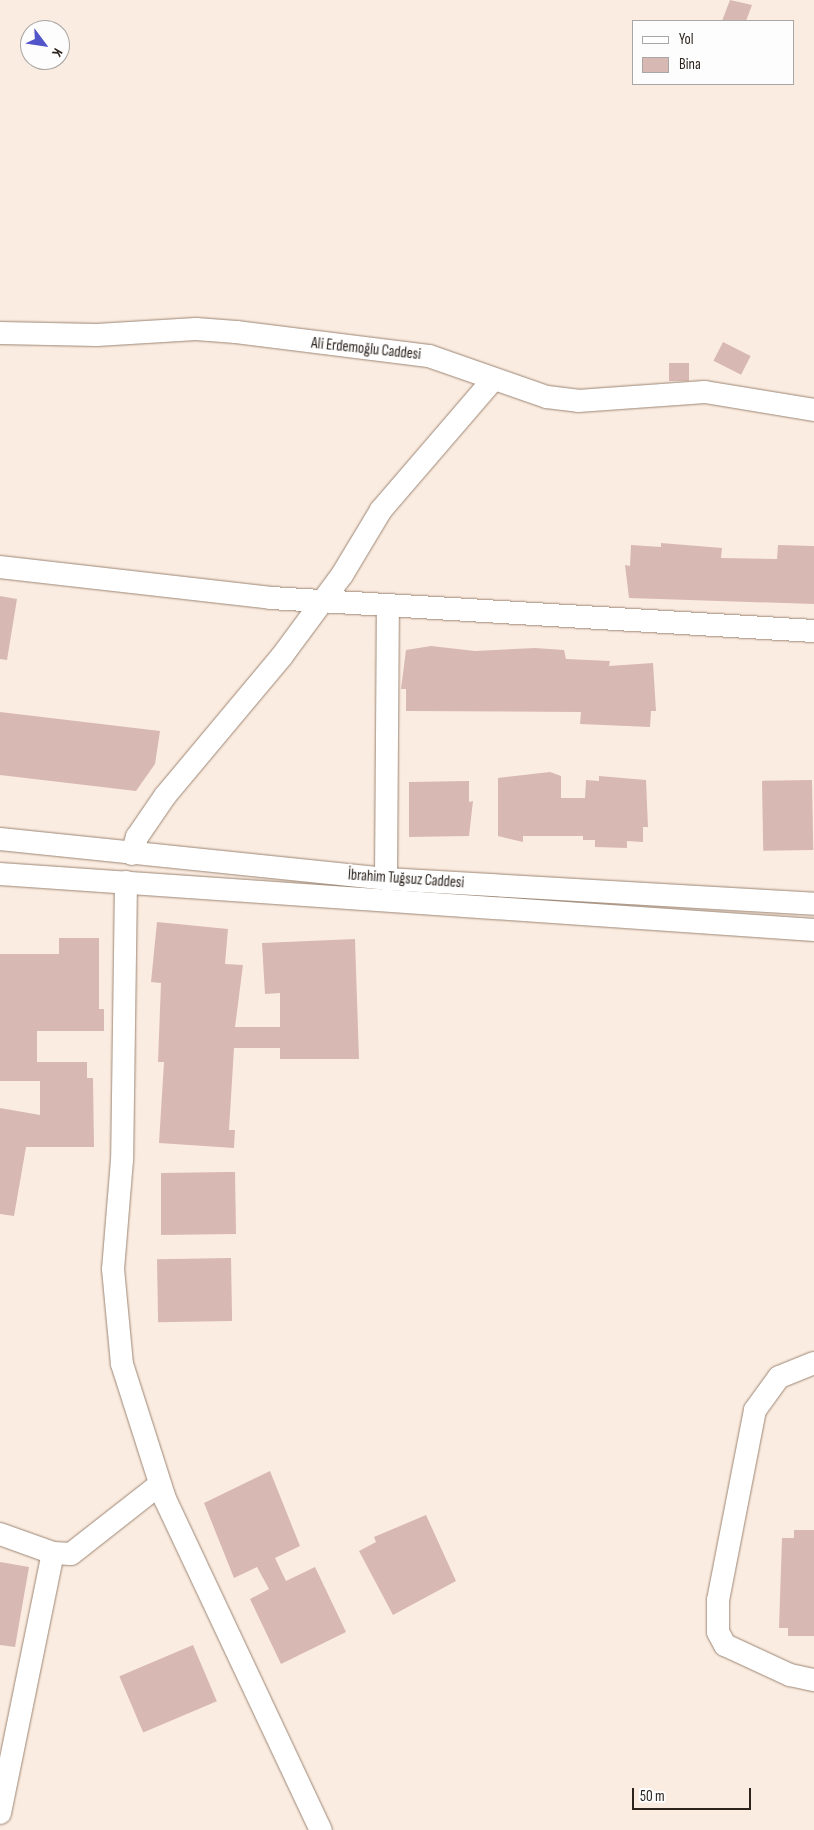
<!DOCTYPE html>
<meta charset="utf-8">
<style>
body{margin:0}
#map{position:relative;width:814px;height:1830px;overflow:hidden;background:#fbece1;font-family:"Sofia Sans Condensed",sans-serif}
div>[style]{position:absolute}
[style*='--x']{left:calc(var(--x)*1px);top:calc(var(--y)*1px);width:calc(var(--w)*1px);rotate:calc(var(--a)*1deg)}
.building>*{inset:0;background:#d8b8b2;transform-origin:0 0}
.roads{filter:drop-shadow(0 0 1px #9c8674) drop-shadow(0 0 1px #9c8674)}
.minor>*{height:22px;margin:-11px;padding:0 11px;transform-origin:11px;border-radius:11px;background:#fff}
span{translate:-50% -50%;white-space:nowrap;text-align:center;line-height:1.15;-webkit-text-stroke:4px #fdfdfd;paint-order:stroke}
.street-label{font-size:15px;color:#2c231c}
.legend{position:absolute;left:632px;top:20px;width:162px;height:65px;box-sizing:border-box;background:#fdfdfd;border:1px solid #a9a6a3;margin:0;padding:6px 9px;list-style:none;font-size:15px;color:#2c231c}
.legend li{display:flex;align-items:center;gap:10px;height:25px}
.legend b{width:25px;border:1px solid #a9a6a3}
.north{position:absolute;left:20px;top:20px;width:50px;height:50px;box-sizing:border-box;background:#fdfdfd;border:1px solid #a9a6a3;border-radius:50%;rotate:121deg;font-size:14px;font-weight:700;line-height:20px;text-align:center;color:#2c231c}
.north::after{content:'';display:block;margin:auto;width:18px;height:22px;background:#5254ca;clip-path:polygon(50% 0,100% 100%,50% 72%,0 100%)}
.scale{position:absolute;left:632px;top:1788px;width:119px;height:22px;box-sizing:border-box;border:2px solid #2c231c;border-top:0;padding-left:6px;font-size:15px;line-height:18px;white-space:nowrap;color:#2c231c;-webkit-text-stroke:4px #fdfdfd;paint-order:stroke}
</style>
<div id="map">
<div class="building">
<i style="clip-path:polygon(730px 0,752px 5px,746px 21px,722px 21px)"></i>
<i style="left:723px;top:342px;width:31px;height:21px;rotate:27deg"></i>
<i style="left:669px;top:363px;width:20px;height:18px"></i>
<i style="clip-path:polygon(661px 543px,722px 548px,721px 558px,777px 559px,778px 545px,814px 546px,814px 604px,629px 598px,625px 565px,630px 566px,631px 545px,661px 547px)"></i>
<i style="clip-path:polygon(0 596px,17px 599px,7px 660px,0 659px)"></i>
<i style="clip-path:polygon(431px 646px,475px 651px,535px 648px,564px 650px,566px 659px,610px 661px,609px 666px,653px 663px,656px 711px,651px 711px,650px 727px,580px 724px,581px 712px,406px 711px,406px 689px,401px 689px,406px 650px)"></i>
<i style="clip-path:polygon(0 712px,160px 731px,155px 764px,136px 791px,0 775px)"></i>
<i style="clip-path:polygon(550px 772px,561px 776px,561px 798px,585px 798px,586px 780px,599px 781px,599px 776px,646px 780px,648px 827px,643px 827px,643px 842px,627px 841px,627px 848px,595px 847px,595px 840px,583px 840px,583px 836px,523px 836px,523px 842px,498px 836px,498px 778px)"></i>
<i style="left:812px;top:780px;width:70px;height:50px;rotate:89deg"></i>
<i style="clip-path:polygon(469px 781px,469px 802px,473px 801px,469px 836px,409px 837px,409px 782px)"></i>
<i style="clip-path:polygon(157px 922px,228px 929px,225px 964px,243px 965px,235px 1027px,280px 1027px,280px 993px,265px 994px,262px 943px,355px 939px,359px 1059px,280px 1059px,280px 1048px,234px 1048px,229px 1130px,235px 1130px,234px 1148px,159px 1143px,164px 1062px,158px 1062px,161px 983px,151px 982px)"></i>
<i style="clip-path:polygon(59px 938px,99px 938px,99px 1009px,104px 1009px,104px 1031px,37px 1031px,37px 1062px,87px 1062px,87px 1078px,93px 1078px,94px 1147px,26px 1147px,14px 1216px,0 1214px,0 1108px,40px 1115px,40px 1081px,0 1081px,0 954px,59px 954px)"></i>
<i style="clip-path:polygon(226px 1172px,235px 1172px,236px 1234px,161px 1235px,161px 1173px)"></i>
<i style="left:231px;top:1258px;width:63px;height:74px;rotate:89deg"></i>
<i style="clip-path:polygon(270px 1471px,300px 1546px,275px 1558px,286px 1581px,315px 1567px,346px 1632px,281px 1664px,250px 1599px,269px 1589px,257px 1567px,234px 1578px,204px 1503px)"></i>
<i style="clip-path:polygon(426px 1515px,456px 1581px,393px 1615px,359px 1551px,376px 1542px,374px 1537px)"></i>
<i style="clip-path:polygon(794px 1530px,814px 1530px,814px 1636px,788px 1636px,788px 1628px,779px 1628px,782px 1538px,794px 1538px)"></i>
<i style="clip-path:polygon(0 1562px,29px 1567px,15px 1647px,0 1645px)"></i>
<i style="left:193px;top:1645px;width:61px;height:80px;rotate:67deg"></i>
</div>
<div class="roads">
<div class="minor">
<i style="--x:0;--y:333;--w:97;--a:1.2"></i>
<i style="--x:97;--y:335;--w:99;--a:-3.5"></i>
<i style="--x:196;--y:329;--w:40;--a:4.3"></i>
<i style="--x:236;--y:332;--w:194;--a:7.1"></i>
<i style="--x:429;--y:356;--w:125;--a:19.2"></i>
<i style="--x:547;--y:397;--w:31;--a:7"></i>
<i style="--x:578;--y:401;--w:127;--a:-4.1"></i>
<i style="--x:705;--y:392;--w:110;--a:9.4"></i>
<i style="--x:0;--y:567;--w:273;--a:6.5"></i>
<i style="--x:271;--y:598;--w:544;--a:3.48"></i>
<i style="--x:0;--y:839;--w:388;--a:5.9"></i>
<i style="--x:386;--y:879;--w:429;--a:3.3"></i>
<i style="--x:132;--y:854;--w:18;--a:-74"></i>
<i style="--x:137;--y:837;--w:50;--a:-55.7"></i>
<i style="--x:165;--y:796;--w:182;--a:-50.1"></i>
<i style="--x:282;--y:656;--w:101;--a:-53.5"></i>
<i style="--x:342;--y:575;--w:76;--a:-59"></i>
<i style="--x:381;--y:510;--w:172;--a:-49.3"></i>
<i style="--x:0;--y:874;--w:816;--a:3.94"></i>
<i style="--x:386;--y:879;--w:274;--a:-89.6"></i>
<i style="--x:126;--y:882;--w:278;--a:90.8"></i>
<i style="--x:122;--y:1160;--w:109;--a:94.7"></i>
<i style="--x:113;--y:1269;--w:95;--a:84.6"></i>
<i style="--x:122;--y:1364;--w:142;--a:72.3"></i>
<i style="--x:165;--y:1499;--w:366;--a:64.8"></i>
<i style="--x:814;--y:1363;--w:38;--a:158"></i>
<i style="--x:779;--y:1377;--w:41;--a:126"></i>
<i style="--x:755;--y:1410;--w:194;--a:101"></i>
<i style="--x:718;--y:1600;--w:32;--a:90"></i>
<i style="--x:718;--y:1632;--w:15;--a:62"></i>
<i style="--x:725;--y:1645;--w:72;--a:24.8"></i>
<i style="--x:790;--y:1675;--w:25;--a:12"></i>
<i style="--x:0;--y:1534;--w:56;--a:19.7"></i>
<i style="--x:53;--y:1553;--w:18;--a:3"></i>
<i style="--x:71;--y:1554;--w:112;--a:-38.1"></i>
<i style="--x:0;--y:1813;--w:265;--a:-78.5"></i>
</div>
</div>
<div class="street-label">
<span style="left:366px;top:349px;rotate:6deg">Ali Erdemoğlu Caddesi</span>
<span style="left:406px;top:879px;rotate:4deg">İbrahim Tuğsuz Caddesi</span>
</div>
<ul class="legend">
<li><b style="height:6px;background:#fff"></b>Yol</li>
<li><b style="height:14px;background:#d8b8b2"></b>Bina</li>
</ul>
<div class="north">K</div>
<div class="scale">50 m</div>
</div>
